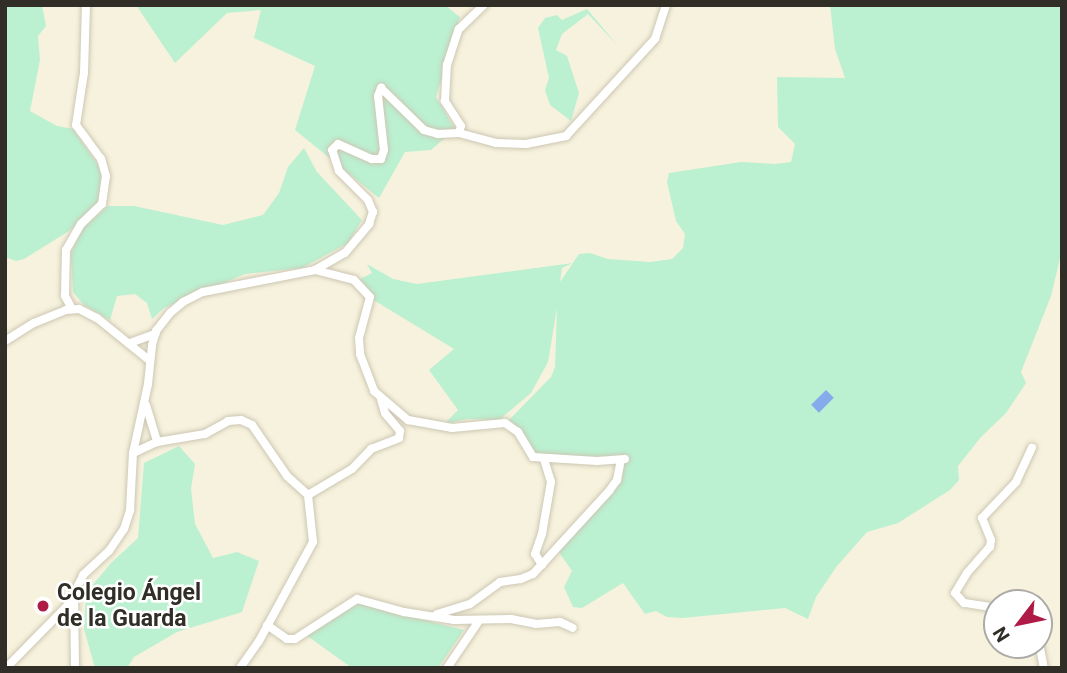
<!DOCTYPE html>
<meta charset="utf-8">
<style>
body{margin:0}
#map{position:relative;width:1067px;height:673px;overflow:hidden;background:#f7f2dd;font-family:Roboto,sans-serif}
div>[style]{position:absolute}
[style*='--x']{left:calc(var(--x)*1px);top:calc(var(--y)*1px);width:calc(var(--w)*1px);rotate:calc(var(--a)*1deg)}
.green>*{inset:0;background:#bbf0d1}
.water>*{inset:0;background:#86aaec;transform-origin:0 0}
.roads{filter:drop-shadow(0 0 2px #ccc7b3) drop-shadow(0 0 2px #ccc7b3)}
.minor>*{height:8px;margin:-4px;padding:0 4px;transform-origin:4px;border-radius:4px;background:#fff}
.dots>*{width:19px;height:19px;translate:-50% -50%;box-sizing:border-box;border:4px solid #fff;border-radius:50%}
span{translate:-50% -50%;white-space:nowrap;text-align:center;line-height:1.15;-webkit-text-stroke:5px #fff;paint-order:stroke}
.poi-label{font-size:23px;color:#302e26;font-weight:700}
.left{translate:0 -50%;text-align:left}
.frame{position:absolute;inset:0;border:7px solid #302e26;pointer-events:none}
.north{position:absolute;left:983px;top:589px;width:70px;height:70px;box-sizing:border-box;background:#fff;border:2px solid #acaba8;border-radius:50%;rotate:238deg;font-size:19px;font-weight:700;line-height:28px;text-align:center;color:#302e26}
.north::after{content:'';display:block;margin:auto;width:24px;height:32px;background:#ae1b46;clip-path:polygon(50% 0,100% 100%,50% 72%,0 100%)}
</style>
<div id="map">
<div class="green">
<i style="clip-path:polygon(5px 5px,42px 5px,46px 26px,38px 36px,40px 60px,30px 111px,57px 126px,73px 129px,102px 171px,99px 199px,93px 209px,69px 231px,24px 259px,16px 261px,5px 257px)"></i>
<i style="clip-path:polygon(136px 5px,445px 5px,460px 17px,436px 97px,455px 129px,431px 150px,405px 152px,379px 198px,295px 130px,315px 66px,254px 38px,261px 10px,227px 13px,175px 63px)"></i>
<i style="clip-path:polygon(830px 5px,1062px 5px,1062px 250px,1051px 296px,1021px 372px,1026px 383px,1006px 413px,981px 437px,958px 466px,959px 480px,950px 490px,898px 523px,867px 532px,837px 566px,816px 597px,808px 619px,785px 608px,683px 618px,667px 617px,656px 611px,645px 614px,623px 583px,582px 608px,573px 607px,564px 587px,572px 571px,558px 551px,600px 501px,625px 459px,621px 455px,598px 458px,535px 454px,519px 429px,509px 420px,551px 377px,555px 367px,557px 308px,548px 362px,531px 393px,499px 420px,468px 419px,444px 424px,458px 410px,429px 370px,454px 349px,372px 299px,360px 279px,372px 273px,367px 264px,393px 279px,417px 284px,573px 263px,562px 268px,560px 282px,579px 254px,590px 253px,608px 259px,650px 262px,672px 259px,683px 248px,685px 234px,676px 221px,667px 182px,669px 173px,741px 162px,775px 164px,791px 162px,795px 144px,778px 127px,777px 77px,845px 78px,835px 49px)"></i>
<i style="clip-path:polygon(587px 9px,618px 46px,588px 14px,562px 34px,556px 50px,567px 56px,579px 93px,571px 121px,550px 105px,545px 90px,549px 78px,538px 28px,545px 18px,557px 15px,562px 20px)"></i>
<i style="clip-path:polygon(304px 148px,317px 172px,362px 220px,348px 243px,302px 268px,245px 274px,164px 308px,152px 319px,147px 303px,135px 294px,117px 296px,110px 320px,84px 305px,73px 292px,71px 254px,81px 230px,108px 206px,134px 206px,223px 225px,263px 215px,279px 193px,288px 167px)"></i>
<i style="clip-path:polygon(179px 446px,195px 464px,191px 489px,195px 524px,213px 558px,237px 552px,259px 561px,242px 612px,177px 632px,134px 657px,127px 668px,95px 668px,84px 629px,86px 593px,111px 563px,138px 538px,144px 463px)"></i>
<i style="clip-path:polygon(356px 603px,395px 613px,464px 630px,438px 668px,352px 668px,306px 635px)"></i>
</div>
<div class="water">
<i style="left:826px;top:390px;width:11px;height:21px;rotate:45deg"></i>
</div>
<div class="roads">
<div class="minor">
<i style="--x:459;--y:133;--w:38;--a:15"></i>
<i style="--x:496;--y:143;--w:30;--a:2"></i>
<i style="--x:526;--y:144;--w:41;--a:-11.3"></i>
<i style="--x:566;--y:136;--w:132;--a:-47.5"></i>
<i style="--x:655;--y:39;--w:36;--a:-72"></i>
<i style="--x:459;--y:133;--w:7;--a:-74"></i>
<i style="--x:461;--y:126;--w:30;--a:-123"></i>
<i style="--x:445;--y:101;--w:36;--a:-87"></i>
<i style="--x:447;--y:65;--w:38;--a:-72"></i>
<i style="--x:459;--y:29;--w:35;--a:-44"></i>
<i style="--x:315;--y:270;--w:40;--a:14.4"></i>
<i style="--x:354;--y:280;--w:23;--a:47"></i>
<i style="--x:370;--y:297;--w:42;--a:105"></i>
<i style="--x:359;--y:338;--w:16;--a:86"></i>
<i style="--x:360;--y:354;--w:40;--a:69"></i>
<i style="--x:374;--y:391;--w:45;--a:40.5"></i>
<i style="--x:408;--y:420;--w:45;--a:10.3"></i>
<i style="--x:452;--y:428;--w:53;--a:-5.4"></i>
<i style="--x:505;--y:423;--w:16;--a:35"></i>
<i style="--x:518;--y:432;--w:29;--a:59"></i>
<i style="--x:533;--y:457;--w:64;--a:3.6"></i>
<i style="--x:597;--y:461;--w:28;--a:-4"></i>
<i style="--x:72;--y:309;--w:15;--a:-118"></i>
<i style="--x:65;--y:296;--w:46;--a:-88.8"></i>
<i style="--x:66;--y:250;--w:30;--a:-60"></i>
<i style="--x:81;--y:224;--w:29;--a:-44"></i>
<i style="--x:102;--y:204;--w:28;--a:-82"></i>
<i style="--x:106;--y:176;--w:18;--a:-106"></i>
<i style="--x:101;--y:159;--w:42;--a:-126.3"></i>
<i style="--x:76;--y:125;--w:53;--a:-81.3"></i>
<i style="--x:84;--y:73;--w:68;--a:-88.3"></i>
<i style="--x:5;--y:341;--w:34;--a:-32"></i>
<i style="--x:34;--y:323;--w:35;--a:-22"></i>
<i style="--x:66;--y:310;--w:13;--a:-4"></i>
<i style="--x:79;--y:309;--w:20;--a:27"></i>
<i style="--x:97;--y:318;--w:67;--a:38.9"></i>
<i style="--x:130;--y:343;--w:27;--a:-20"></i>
<i style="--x:146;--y:405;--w:39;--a:73"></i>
<i style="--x:157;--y:442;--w:49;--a:-9.5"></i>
<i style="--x:205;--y:434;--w:26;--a:-29"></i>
<i style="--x:228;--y:421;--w:13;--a:-4"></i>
<i style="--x:241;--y:420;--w:12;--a:24"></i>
<i style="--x:252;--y:425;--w:62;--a:55.5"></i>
<i style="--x:287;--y:476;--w:28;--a:42"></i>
<i style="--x:308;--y:495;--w:47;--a:83.9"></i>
<i style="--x:313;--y:542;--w:113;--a:118.6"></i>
<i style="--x:259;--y:641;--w:33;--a:125"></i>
<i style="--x:133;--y:453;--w:26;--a:-25"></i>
<i style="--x:308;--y:495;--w:51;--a:-30.6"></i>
<i style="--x:352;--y:469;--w:28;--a:-46"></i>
<i style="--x:371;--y:449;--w:30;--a:-21"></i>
<i style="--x:399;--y:438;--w:7;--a:-82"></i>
<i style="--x:400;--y:431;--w:23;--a:-130"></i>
<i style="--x:385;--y:413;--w:15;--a:-106"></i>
<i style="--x:542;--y:565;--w:13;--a:-122"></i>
<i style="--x:535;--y:554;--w:21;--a:-71"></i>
<i style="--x:542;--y:534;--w:53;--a:-80.2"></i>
<i style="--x:551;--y:482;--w:24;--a:-107"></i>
<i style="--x:74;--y:594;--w:74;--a:89.2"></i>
<i style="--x:997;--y:608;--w:33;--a:-171"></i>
<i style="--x:964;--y:603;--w:13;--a:-132"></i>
<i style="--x:955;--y:593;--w:23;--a:-59"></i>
<i style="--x:967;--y:573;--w:35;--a:-49"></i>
<i style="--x:990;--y:547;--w:7;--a:-82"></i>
<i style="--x:991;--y:540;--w:24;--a:-112"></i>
<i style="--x:982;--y:518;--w:50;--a:-46.6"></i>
<i style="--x:1016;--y:482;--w:38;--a:-65"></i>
<i style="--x:437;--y:614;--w:34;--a:-17"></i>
<i style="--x:470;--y:604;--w:37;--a:-36"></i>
<i style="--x:500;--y:582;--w:21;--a:-8"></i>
<i style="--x:521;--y:579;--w:13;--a:-23"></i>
<i style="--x:533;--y:574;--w:113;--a:-47.5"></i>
<i style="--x:609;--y:491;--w:14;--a:-54"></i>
<i style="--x:617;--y:480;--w:20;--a:-79"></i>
<i style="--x:267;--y:625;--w:24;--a:35"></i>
<i style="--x:287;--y:639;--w:8;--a:0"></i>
<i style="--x:295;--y:639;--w:74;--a:-32.8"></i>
<i style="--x:357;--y:599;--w:49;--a:15.5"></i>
<i style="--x:404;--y:612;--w:51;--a:9.1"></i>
<i style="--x:454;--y:620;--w:57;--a:-1"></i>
<i style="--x:511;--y:619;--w:25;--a:11"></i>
<i style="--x:536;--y:624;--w:24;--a:-5"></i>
<i style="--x:560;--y:622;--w:14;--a:25"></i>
<i style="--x:1039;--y:643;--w:25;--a:79"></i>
<i style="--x:6;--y:668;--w:88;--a:-45.5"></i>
<i style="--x:68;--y:605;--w:34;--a:-63"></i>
<i style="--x:83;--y:575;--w:35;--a:-43"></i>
<i style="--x:109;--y:551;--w:27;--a:-56"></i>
<i style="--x:124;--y:529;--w:20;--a:-72"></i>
<i style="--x:130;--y:510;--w:57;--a:-87"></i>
<i style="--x:133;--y:453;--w:71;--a:-77.7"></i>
<i style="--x:148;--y:384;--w:39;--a:-84"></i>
<i style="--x:152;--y:345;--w:15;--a:-74"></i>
<i style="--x:156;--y:331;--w:23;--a:-52"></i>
<i style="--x:170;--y:313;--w:17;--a:-40"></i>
<i style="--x:183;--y:302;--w:22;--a:-27"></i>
<i style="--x:203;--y:292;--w:114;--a:-11.1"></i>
<i style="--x:315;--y:270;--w:34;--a:-30"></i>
<i style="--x:345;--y:253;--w:38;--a:-50"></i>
<i style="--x:369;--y:224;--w:13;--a:-72"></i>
<i style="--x:373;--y:212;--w:13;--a:-113"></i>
<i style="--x:368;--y:200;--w:41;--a:-135"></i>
<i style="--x:339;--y:171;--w:22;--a:-108"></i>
<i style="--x:332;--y:150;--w:8;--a:-45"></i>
<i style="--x:338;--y:144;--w:37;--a:24"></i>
<i style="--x:372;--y:159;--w:9;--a:0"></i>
<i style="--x:381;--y:159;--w:9;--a:-72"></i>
<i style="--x:384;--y:150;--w:54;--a:-96.3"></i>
<i style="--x:378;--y:96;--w:9;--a:-69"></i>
<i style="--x:381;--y:88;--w:60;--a:44.3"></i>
<i style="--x:424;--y:130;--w:15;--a:16"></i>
<i style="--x:438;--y:134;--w:21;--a:-3"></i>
<i style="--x:447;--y:668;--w:57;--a:-55.8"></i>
</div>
</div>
<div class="dots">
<i style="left:43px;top:606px;background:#ae1b46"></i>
</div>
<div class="poi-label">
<span class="left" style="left:57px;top:606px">Colegio Ángel<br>de la Guarda</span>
</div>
<div class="frame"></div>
<div class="north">N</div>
</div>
